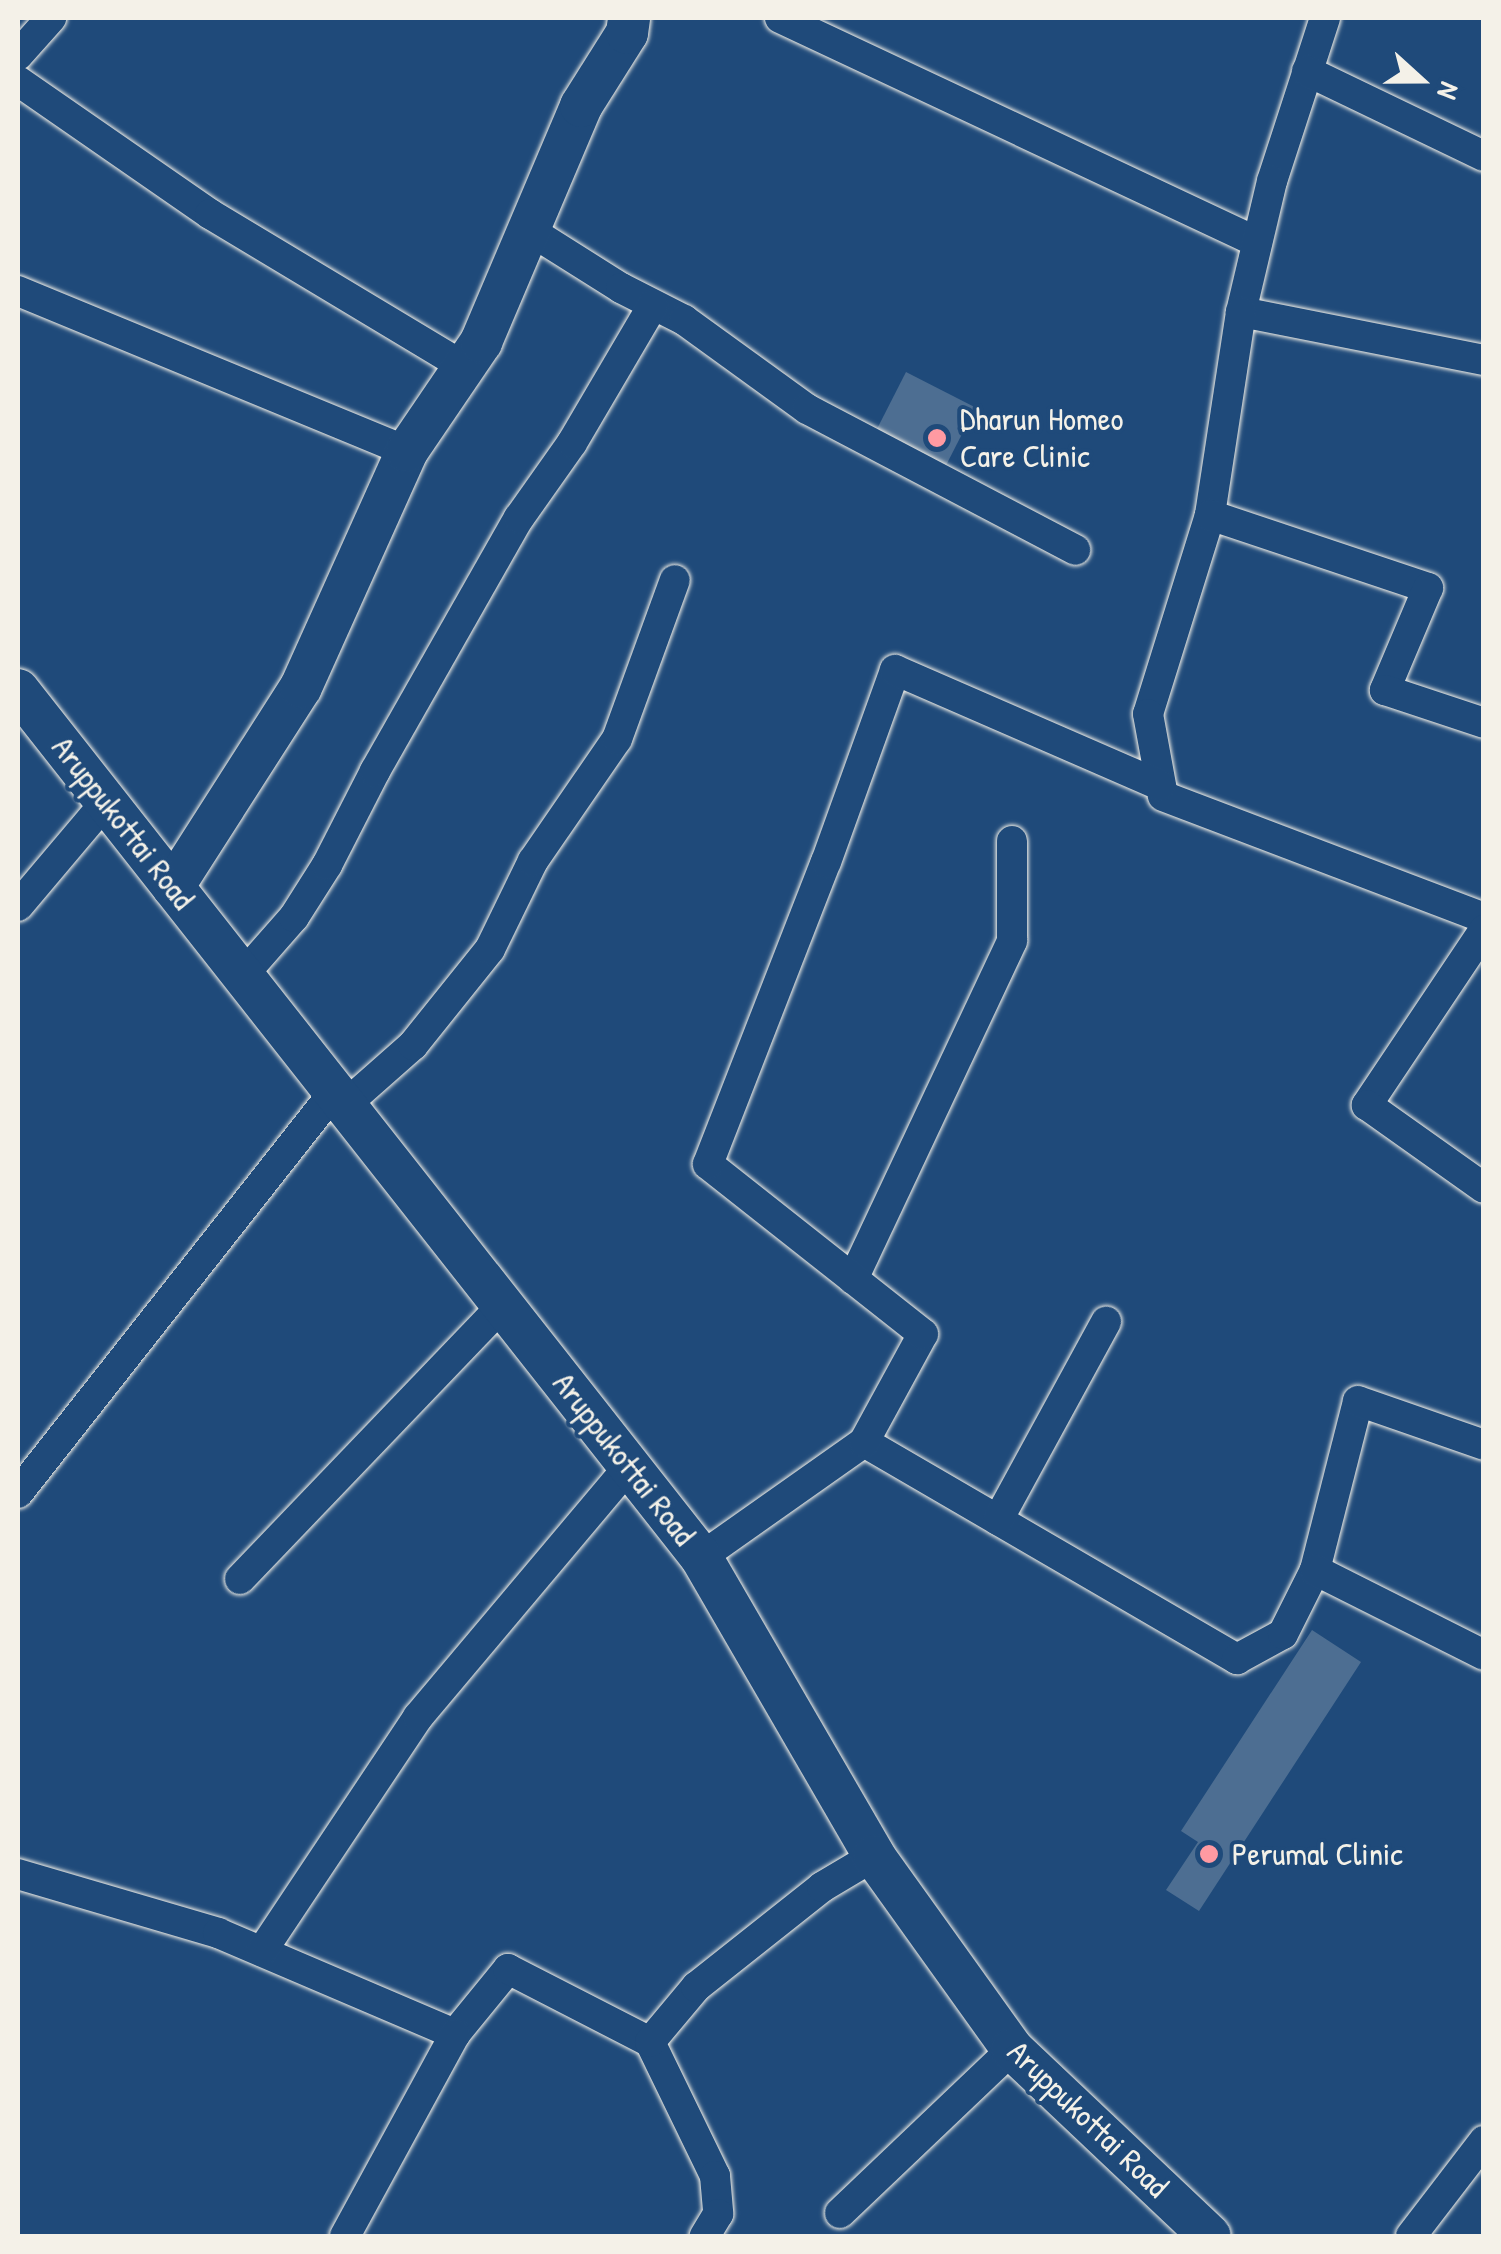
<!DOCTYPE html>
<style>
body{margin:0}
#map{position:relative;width:1501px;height:2254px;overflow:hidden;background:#1f4a7a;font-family:"Patrick Hand",sans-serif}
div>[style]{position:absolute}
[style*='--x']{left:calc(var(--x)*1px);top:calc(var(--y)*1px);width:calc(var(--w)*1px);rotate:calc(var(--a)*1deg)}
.building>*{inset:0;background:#4d6e92;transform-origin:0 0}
.roads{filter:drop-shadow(0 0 2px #f4f1e8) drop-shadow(0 0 2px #f4f1e8)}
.street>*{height:30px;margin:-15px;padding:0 15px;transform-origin:15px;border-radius:15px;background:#1f4a7a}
.secondary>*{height:42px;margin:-21px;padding:0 21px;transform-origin:21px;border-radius:21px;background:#1f4a7a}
.dots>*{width:28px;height:28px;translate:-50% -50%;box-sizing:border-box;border:5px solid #1f4a7a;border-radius:50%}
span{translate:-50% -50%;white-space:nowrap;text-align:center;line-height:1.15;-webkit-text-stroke:8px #1f4a7a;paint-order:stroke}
.poi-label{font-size:32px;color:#f4f1e8}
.left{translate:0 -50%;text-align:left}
.street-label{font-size:32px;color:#f4f1e8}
.frame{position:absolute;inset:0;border:20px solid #f4f1e8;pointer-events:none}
.north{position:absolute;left:1371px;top:30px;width:100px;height:100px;-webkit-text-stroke:8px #1f4a7a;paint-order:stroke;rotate:111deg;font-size:28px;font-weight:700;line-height:40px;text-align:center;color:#f4f1e8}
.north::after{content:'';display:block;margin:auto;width:35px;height:45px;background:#f4f1e8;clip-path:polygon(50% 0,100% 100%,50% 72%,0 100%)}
</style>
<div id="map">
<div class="building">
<i style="left:906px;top:372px;width:78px;height:69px;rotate:27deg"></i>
<i style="clip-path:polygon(1312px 1630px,1361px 1662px,1199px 1911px,1166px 1890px,1198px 1842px,1181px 1831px)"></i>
</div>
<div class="roads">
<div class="street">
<i style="--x:780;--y:18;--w:527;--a:25.15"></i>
<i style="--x:1325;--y:18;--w:171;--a:108"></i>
<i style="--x:1272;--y:181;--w:135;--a:103.3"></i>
<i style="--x:1241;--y:312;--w:248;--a:11.2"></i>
<i style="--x:18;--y:55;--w:50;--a:-48.3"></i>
<i style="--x:1307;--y:71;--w:196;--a:25.7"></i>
<i style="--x:18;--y:81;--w:234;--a:34.7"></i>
<i style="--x:210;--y:214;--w:299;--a:31"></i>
<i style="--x:529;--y:230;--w:109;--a:32.2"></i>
<i style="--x:621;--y:288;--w:71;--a:26.9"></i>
<i style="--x:684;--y:320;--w:152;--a:35.9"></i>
<i style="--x:807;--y:409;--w:303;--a:27.7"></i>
<i style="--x:18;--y:291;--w:421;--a:22.4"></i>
<i style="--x:1241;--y:312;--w:205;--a:98.7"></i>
<i style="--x:1210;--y:515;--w:208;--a:107.3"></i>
<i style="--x:1148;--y:714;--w:83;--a:79.6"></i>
<i style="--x:1163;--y:796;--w:343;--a:20.8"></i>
<i style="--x:1210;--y:515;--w:230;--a:18.5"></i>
<i style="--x:1428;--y:588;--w:111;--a:112.9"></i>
<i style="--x:1385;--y:690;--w:104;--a:18.4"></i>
<i style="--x:18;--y:906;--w:136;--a:-49.8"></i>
<i style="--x:1484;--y:930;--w:211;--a:123.8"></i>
<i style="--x:1367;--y:1105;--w:143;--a:35.4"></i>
<i style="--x:243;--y:975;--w:77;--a:-48.7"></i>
<i style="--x:294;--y:917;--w:62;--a:-57.6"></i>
<i style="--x:327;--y:865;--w:106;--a:-62.9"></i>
<i style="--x:375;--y:771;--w:291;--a:-60.4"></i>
<i style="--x:519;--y:518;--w:92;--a:-54.8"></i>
<i style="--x:572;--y:443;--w:160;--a:-59.6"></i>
<i style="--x:345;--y:1105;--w:91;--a:-41.4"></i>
<i style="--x:413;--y:1045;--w:123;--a:-51.3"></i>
<i style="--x:490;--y:949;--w:98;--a:-64"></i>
<i style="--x:533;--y:861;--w:148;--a:-55.5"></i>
<i style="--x:617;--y:739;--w:169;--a:-70"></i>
<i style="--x:853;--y:1279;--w:374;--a:-64.8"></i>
<i style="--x:1012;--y:941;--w:100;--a:-90"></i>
<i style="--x:864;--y:1442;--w:432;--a:30.2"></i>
<i style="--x:1237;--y:1659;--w:52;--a:-28.5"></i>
<i style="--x:1283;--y:1634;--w:72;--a:-63.4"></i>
<i style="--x:1315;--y:1570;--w:174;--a:-75.7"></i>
<i style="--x:1358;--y:1401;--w:133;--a:19.2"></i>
<i style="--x:18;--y:1493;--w:511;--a:-51.76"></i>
<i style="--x:998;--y:1520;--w:226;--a:-61.4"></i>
<i style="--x:701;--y:1557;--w:199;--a:-35.2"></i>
<i style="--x:864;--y:1442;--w:123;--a:-61.4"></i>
<i style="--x:923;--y:1334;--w:274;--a:-141.7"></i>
<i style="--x:708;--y:1164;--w:324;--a:-68.7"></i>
<i style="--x:826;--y:862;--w:204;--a:-70.2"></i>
<i style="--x:895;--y:670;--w:289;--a:23.5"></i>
<i style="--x:1315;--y:1570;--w:189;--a:26.7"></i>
<i style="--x:240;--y:1579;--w:380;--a:-46.2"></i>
<i style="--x:18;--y:1874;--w:209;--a:16.4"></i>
<i style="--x:218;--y:1933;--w:258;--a:23.1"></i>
<i style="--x:455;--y:2034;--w:84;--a:-50.8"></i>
<i style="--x:508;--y:1969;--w:160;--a:27.2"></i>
<i style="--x:650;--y:2042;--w:149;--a:64.1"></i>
<i style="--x:715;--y:2176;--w:38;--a:85"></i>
<i style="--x:718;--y:2214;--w:26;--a:121"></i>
<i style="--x:262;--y:1951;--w:281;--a:-56.3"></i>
<i style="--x:418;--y:1717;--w:328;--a:-49.9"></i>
<i style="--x:650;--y:2042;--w:72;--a:-50.1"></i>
<i style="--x:696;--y:1987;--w:161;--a:-38.4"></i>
<i style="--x:822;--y:1887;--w:61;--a:-30.8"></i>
<i style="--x:840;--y:2213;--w:238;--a:-43.6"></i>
<i style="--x:345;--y:2236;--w:230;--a:-61.4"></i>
<i style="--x:1411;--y:2236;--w:120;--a:-52.5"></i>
</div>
<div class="secondary">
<i style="--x:18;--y:690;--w:1104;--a:51.77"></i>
<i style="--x:701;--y:1557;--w:345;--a:59.9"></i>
<i style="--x:874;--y:1856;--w:237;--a:54.4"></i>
<i style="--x:1012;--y:2049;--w:272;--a:43.4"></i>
<i style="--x:173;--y:887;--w:237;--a:-57.4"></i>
<i style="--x:301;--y:687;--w:259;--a:-65.8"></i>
<i style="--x:407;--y:451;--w:132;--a:-55.8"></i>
<i style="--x:481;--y:342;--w:256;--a:-67"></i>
<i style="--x:581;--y:106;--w:86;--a:-57.8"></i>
<i style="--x:627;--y:33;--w:15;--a:-82"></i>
</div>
</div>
<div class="dots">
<i style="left:937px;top:438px;background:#ff9aa2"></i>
<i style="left:1209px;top:1854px;background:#ff9aa2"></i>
</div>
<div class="poi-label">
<span class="left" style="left:960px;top:438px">Dharun Homeo<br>Care Clinic</span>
<span class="left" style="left:1232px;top:1854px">Perumal Clinic</span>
</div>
<div class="street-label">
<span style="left:123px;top:823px;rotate:52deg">Aruppukottai Road</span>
<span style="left:624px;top:1459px;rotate:52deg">Aruppukottai Road</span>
<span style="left:1088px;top:2119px;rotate:44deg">Aruppukottai Road</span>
</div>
<div class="frame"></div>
<div class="north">N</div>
</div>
